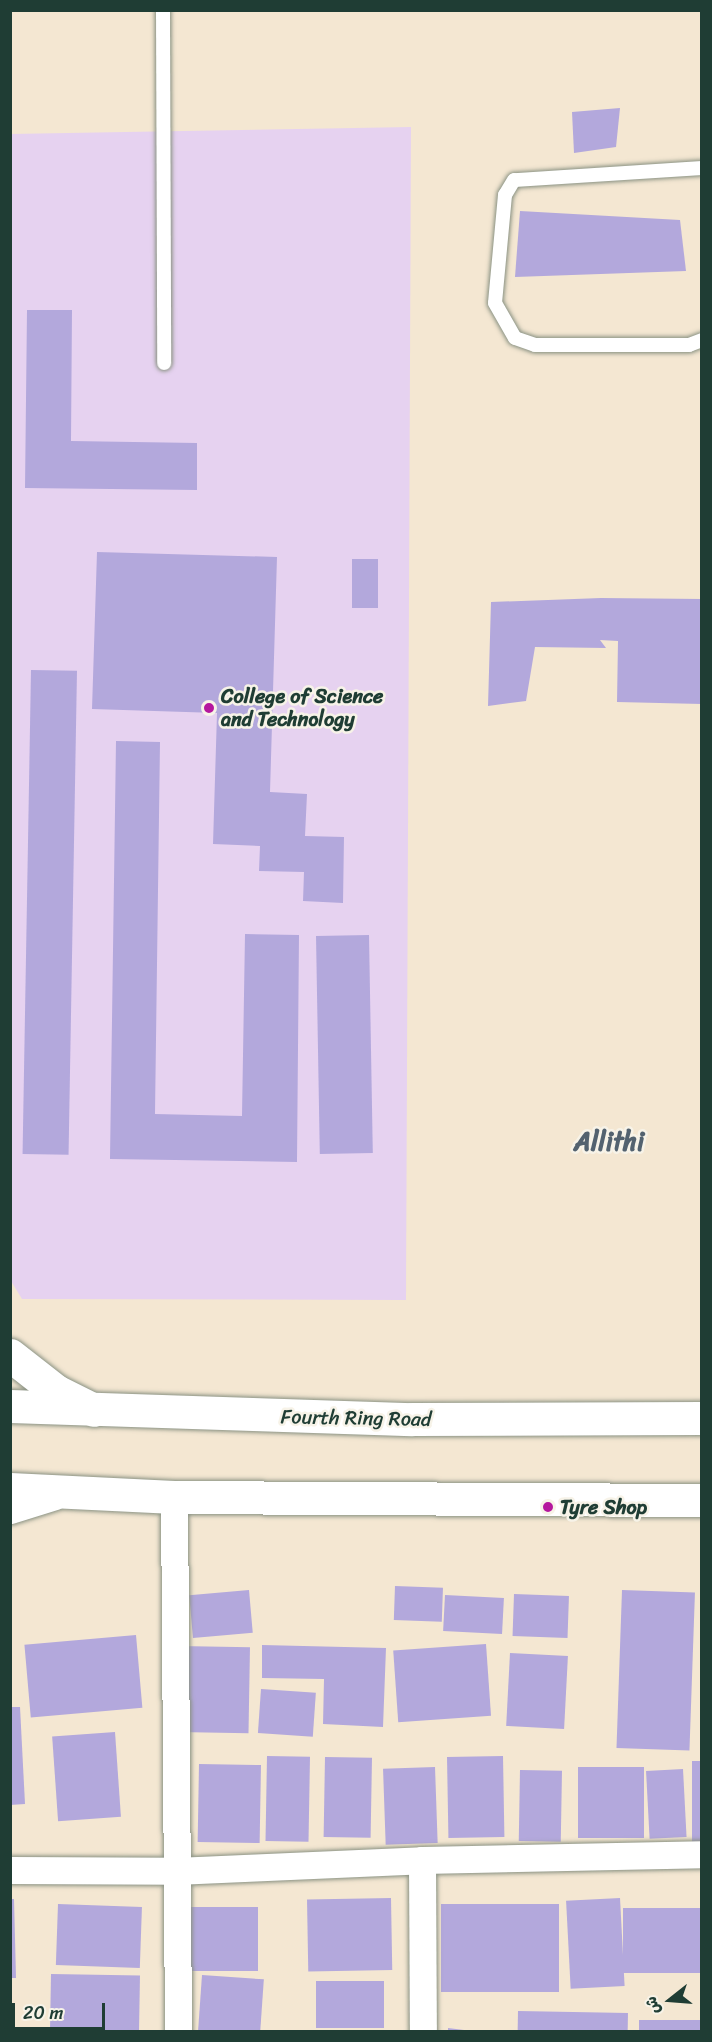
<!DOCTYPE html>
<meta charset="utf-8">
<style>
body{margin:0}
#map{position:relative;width:712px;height:2042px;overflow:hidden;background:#f4e7d2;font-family:Sriracha,"Playpen Sans Arabic",sans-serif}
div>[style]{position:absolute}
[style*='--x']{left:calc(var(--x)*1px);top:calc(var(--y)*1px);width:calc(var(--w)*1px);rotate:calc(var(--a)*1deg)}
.built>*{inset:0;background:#e6d2f0}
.building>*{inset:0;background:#b3a8dc;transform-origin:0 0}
.roads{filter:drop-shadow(0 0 2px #8a9283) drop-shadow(0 0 2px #8a9283)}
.service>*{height:14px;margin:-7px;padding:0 7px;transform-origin:7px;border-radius:7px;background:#fff}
.minor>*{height:27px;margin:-13.5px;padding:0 13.5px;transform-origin:13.5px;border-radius:13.5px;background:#fff}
.tertiary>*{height:33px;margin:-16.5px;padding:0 16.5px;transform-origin:16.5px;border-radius:16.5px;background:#fff}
.primary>*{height:33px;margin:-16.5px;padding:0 16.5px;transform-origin:16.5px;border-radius:16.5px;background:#fff}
.dots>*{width:16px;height:16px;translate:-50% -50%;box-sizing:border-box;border:3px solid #f7f3e8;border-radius:50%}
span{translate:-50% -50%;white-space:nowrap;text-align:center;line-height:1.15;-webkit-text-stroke:5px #f7f3e8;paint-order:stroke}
.poi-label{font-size:20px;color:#1f3d34;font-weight:700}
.left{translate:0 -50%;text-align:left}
.street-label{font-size:20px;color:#1f3d34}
.district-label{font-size:26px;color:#53626f;font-weight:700}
.frame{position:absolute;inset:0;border:12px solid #1f3d34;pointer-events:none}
.north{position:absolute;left:640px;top:1970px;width:60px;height:60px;-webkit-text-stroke:4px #f7f3e8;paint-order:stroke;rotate:253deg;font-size:16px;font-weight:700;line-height:24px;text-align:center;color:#1f3d34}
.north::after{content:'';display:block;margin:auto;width:21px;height:27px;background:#1f3d34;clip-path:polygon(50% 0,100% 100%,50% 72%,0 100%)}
.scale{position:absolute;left:12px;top:2003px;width:93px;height:27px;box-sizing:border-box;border:3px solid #1f3d34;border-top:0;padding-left:8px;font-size:18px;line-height:21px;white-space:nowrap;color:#1f3d34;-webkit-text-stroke:4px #f7f3e8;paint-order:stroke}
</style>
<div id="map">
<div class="built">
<i style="clip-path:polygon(411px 127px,406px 1300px,22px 1299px,11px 1281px,10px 134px)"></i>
</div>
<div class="building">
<i style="clip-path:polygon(620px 108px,616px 147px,574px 153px,572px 112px)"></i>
<i style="clip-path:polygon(520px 211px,680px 220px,686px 271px,515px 277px)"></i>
<i style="clip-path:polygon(27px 310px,72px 310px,71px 441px,197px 443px,197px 490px,25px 488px)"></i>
<i style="clip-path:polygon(97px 552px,277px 557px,270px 792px,307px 794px,305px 836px,344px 837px,343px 903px,303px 901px,304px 872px,259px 871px,260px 846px,213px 844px,217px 713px,92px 709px)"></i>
<i style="left:352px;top:559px;width:26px;height:49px"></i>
<i style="clip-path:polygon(601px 598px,702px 599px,702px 704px,617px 702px,618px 641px,600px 640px,606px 648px,535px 647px,526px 701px,488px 706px,491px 602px)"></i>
<i style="left:31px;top:670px;width:46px;height:484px;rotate:1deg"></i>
<i style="clip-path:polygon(116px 741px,160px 742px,155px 1114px,242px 1116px,245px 934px,299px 935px,297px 1162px,110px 1159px)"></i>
<i style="left:369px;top:935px;width:218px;height:53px;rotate:89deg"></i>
<i style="left:395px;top:1586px;width:48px;height:34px;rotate:2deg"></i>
<i style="left:249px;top:1590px;width:43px;height:60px;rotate:85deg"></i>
<i style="left:622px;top:1590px;width:73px;height:158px;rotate:2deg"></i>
<i style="left:514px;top:1594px;width:55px;height:42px;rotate:2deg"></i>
<i style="left:445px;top:1595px;width:59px;height:36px;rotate:3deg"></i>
<i style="left:136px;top:1635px;width:73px;height:112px;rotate:85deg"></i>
<i style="left:486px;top:1644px;width:72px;height:93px;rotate:86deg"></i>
<i style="clip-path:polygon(262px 1645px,386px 1648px,383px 1727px,323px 1724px,324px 1679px,262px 1678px)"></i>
<i style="left:179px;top:1646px;width:71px;height:86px;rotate:1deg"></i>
<i style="left:510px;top:1653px;width:58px;height:73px;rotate:3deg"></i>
<i style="left:261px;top:1689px;width:55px;height:44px;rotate:4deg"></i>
<i style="clip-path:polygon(10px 1707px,20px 1707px,25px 1804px,10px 1805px)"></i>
<i style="left:115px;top:1732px;width:85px;height:63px;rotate:86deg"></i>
<i style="left:267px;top:1756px;width:43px;height:85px;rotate:1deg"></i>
<i style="left:503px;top:1756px;width:81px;height:56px;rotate:89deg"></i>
<i style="left:325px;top:1757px;width:47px;height:80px;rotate:1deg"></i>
<i style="left:692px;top:1761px;width:10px;height:82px"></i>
<i style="left:199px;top:1764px;width:62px;height:78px;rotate:1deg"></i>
<i style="left:435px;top:1767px;width:76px;height:52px;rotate:88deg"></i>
<i style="left:578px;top:1767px;width:66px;height:71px"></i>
<i style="left:683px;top:1769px;width:68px;height:37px;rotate:87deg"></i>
<i style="left:520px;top:1770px;width:42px;height:71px;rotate:1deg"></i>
<i style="left:391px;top:1898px;width:72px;height:84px;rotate:89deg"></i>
<i style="left:620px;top:1898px;width:88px;height:54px;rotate:87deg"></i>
<i style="clip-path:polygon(10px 1899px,14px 1899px,16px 1978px,10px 1978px)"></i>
<i style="left:58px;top:1904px;width:84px;height:61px;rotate:2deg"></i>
<i style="left:441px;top:1904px;width:118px;height:88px"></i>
<i style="left:188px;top:1907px;width:70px;height:64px"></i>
<i style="left:702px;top:1908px;width:65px;height:79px;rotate:90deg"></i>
<i style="left:51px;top:1974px;width:89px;height:57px;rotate:1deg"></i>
<i style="left:202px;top:1975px;width:62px;height:56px;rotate:4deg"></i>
<i style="left:316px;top:1981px;width:68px;height:47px"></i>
<i style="left:518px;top:2011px;width:110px;height:20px;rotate:1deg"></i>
<i style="left:702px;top:2020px;width:11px;height:63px;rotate:90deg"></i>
<i style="clip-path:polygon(448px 2028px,464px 2030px,464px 2031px,448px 2031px)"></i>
</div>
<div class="roads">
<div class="service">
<i style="--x:163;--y:10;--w:353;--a:89.8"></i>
<i style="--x:702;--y:168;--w:188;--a:176.3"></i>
<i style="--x:514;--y:180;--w:17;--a:121"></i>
<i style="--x:505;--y:195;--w:108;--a:95.3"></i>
<i style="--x:495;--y:303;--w:40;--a:60.3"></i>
<i style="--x:515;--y:338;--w:21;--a:19"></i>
<i style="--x:535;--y:345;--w:154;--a:0"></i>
<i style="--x:689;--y:345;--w:14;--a:-21"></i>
</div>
<div class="minor">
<i style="--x:174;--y:1497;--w:535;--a:89.57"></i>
<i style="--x:10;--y:1510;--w:47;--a:-17.3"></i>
<i style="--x:422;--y:1860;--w:172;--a:89.7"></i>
<i style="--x:10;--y:1870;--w:165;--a:0.3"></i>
<i style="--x:175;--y:1871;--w:247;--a:-2.5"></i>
<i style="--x:422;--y:1860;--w:280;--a:-1.2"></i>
</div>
<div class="tertiary">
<i style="--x:10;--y:1355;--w:58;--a:38"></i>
<i style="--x:56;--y:1391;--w:42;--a:26.6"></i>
</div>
<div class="primary">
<i style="--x:10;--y:1406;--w:402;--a:1.9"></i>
<i style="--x:412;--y:1419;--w:290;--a:-0.2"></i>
<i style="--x:10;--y:1489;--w:164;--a:2.8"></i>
<i style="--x:174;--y:1497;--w:528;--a:0.33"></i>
</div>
</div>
<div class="dots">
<i style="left:209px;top:708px;background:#b5179e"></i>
<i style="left:548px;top:1507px;background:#b5179e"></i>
</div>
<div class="poi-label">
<span class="left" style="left:221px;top:708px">College of Science<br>and Technology</span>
<span class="left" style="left:560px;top:1507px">Tyre Shop</span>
</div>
<div class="street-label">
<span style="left:356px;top:1418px;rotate:1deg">Fourth Ring Road</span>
</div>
<div class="district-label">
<span style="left:609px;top:1142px">Allithi</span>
</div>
<div class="frame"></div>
<div class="north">ش</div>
<div class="scale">20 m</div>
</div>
